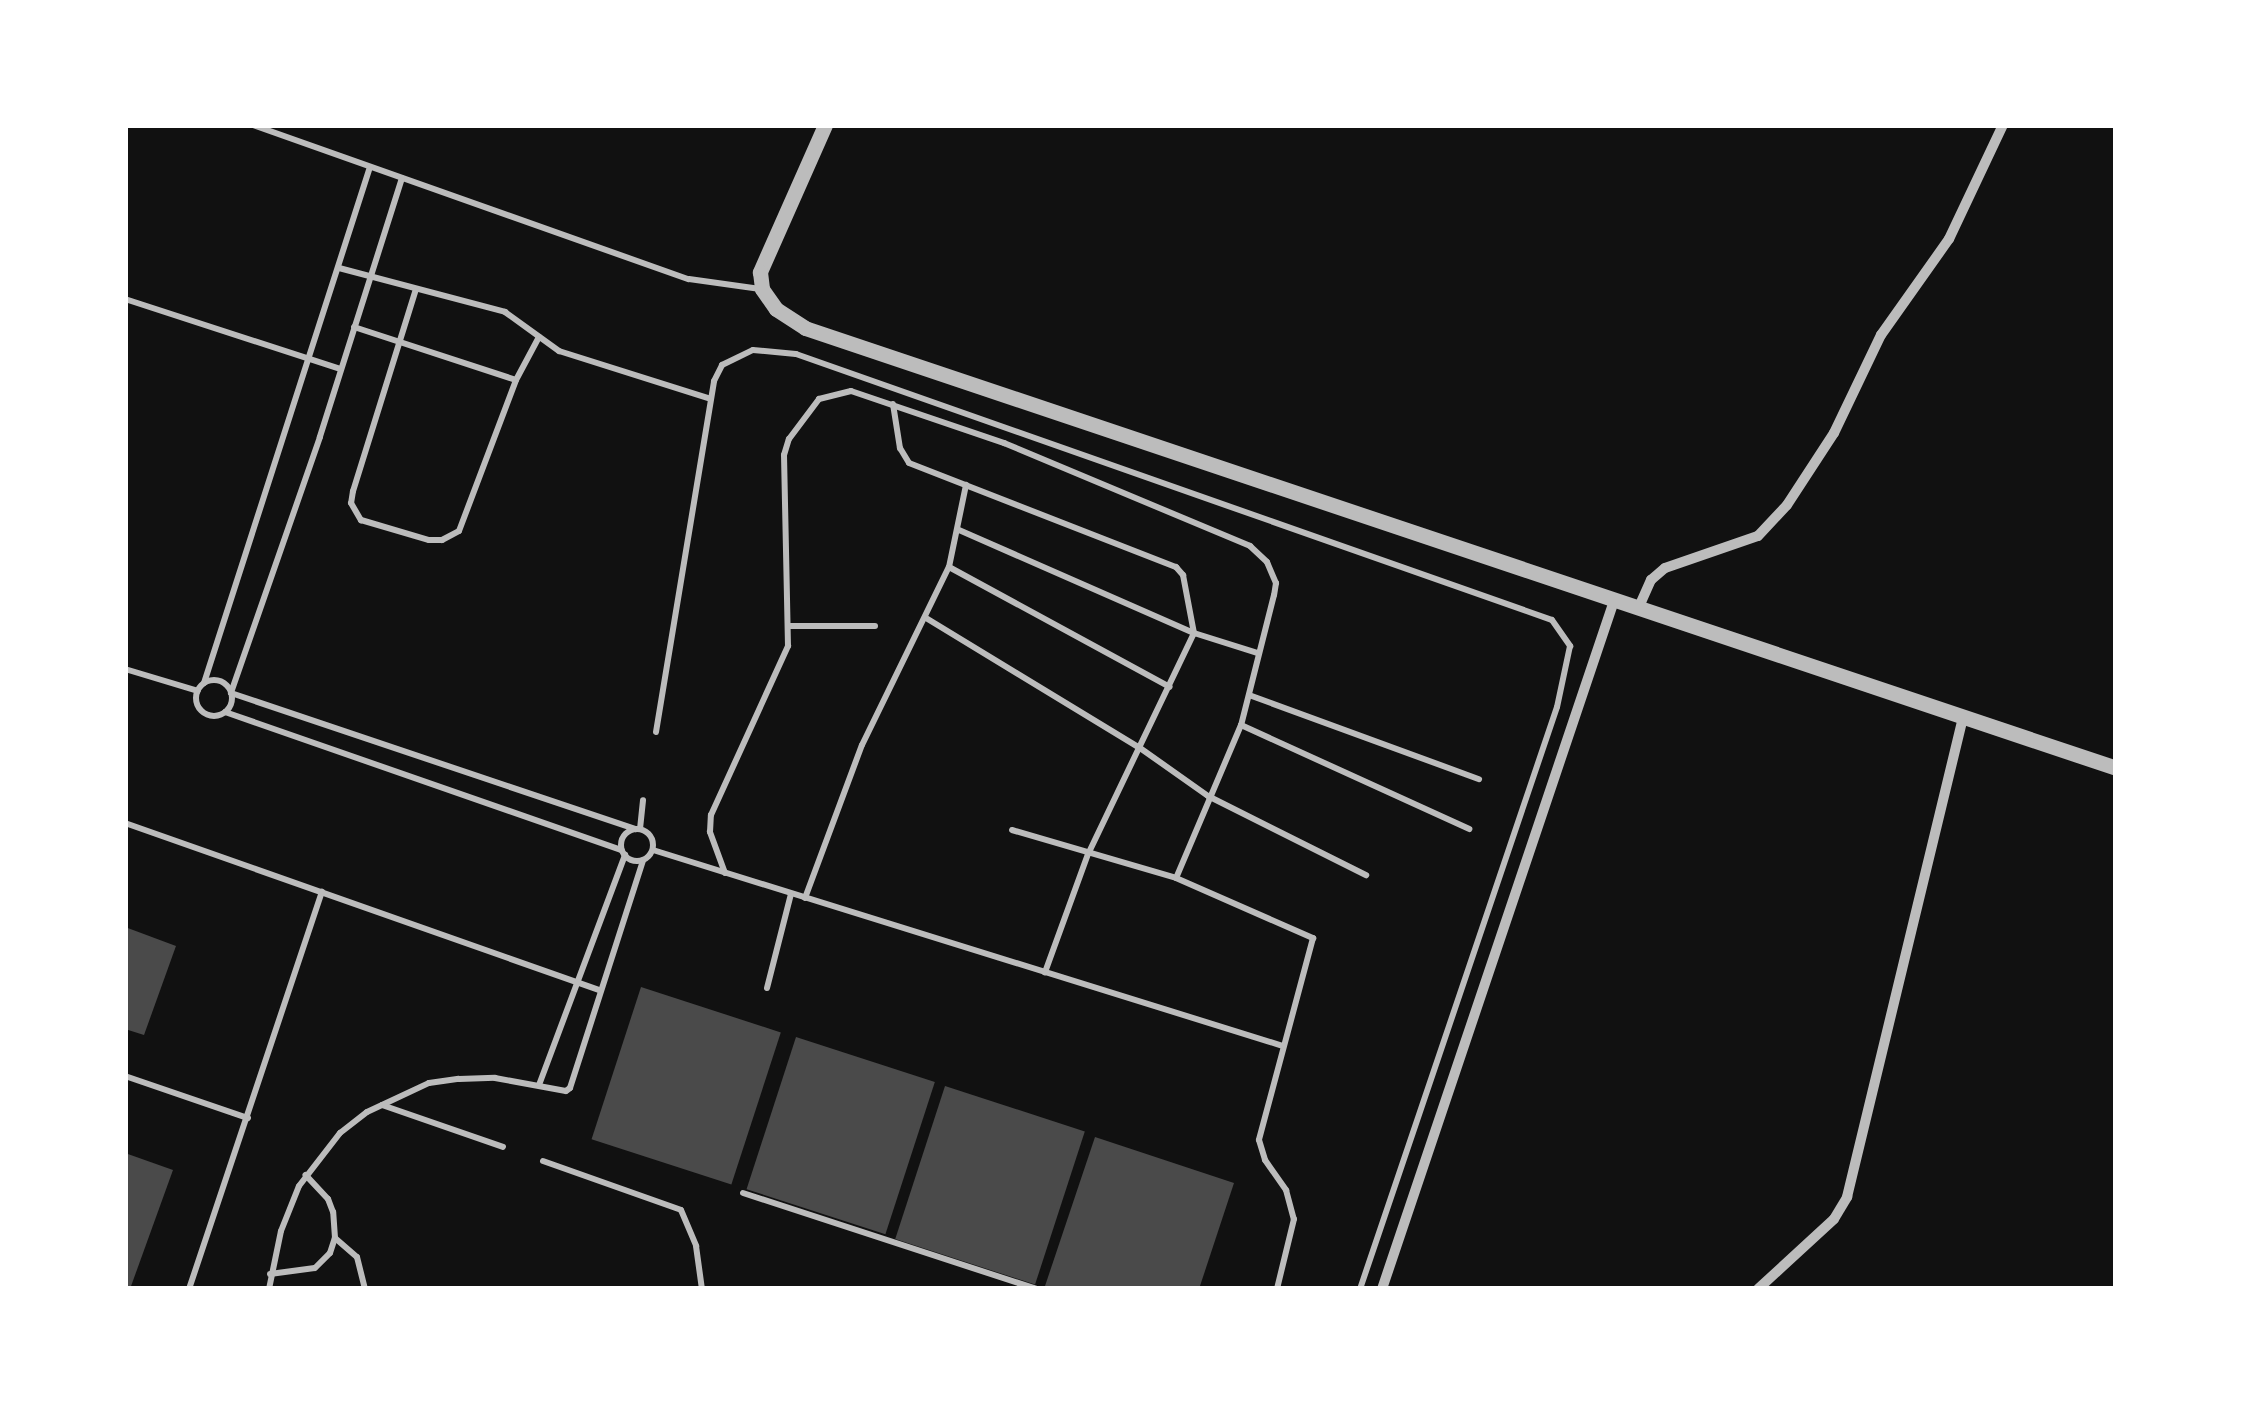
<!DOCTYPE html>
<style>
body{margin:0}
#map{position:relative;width:2241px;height:1414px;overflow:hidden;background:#111;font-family:"Archivo Narrow",sans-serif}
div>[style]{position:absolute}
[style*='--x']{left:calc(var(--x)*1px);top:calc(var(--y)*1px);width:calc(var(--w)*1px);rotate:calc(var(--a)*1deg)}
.building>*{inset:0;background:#4a4a4a;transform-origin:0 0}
.service>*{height:6px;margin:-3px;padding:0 3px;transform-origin:3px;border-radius:3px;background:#bcbcbc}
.service>.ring{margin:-3px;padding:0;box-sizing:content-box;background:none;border:6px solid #bcbcbc;border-radius:50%}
.minor>*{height:10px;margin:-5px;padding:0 5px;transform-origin:5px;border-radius:5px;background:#bcbcbc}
.tertiary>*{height:15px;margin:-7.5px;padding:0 7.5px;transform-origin:7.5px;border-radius:7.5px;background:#bcbcbc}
span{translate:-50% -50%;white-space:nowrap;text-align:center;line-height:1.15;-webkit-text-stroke:9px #fff;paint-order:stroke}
.frame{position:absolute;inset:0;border:128px solid #fff;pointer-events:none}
</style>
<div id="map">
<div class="building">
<i style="clip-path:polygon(125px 927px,176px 946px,144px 1035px,125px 1029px)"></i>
<i style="left:641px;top:987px;width:147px;height:160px;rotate:18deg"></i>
<i style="left:796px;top:1037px;width:146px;height:160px;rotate:18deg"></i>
<i style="left:945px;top:1086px;width:147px;height:161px;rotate:18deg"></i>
<i style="clip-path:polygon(1095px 1137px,1234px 1183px,1199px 1289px,1044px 1289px)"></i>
<i style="clip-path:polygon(125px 1153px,173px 1170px,130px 1289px,125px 1289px)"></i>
</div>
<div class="service">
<i style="--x:253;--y:125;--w:462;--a:19.5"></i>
<i style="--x:689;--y:279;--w:72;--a:8"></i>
<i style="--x:402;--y:178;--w:272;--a:107.6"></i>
<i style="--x:320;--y:437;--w:271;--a:109.2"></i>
<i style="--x:231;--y:693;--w:427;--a:18.6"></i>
<i style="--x:339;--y:268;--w:172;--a:14.8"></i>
<i style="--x:505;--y:312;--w:67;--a:35.8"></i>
<i style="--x:559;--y:351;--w:159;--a:17.5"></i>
<i style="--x:416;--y:289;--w:212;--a:107.3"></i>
<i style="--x:353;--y:491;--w:12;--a:99"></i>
<i style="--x:351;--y:503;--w:20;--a:60"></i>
<i style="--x:361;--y:520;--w:71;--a:16.4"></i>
<i style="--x:429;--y:540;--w:13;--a:0"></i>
<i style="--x:442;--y:540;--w:19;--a:-28"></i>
<i style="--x:459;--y:531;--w:161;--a:-69.3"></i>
<i style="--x:516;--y:380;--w:49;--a:-61.9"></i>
<i style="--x:125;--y:299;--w:227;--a:18"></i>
<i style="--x:354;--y:327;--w:170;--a:18.1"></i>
<i style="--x:893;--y:404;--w:45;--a:81"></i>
<i style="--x:900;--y:448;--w:17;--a:59"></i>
<i style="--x:909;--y:463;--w:287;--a:21.3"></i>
<i style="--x:1176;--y:567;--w:11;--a:49"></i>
<i style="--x:1183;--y:575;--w:59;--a:79.3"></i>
<i style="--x:1194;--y:633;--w:245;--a:115.6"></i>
<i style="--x:1088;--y:854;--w:126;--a:110"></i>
<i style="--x:959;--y:530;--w:257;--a:23.7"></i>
<i style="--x:1194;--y:633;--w:67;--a:17.4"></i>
<i style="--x:949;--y:567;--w:251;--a:28.5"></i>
<i style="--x:926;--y:618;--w:250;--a:31.3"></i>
<i style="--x:1140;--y:748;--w:83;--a:35.2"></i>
<i style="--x:1208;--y:796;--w:177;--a:26.6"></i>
<i style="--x:790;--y:626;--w:85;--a:0"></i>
<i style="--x:125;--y:669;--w:76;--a:16.8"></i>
<i class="ring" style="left:196px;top:680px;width:30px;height:30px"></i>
<i style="--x:204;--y:683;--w:542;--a:-72.17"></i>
<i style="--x:1249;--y:695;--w:245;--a:20.1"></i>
<i style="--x:225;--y:712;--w:420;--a:19.2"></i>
<i style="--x:1241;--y:725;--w:251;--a:24.5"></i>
<i style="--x:656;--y:732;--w:356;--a:-80.6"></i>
<i style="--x:714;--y:381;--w:18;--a:-63"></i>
<i style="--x:722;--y:365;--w:34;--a:-26"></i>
<i style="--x:753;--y:350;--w:43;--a:5.3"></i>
<i style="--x:796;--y:354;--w:801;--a:19.38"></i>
<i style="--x:1552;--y:620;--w:32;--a:55"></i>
<i style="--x:1570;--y:646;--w:62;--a:102"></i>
<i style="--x:1557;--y:707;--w:614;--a:108.7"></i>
<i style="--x:125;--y:823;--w:503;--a:19.41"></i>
<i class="ring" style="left:621px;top:829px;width:26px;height:26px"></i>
<i style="--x:640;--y:829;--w:29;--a:-84"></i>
<i style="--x:1012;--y:830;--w:171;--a:16.3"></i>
<i style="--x:1176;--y:878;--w:150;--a:23.7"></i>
<i style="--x:1313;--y:938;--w:209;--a:105"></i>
<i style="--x:1259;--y:1140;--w:21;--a:73"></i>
<i style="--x:1265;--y:1160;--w:37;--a:55"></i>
<i style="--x:1286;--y:1190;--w:30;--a:75"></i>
<i style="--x:1294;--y:1219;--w:72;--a:103.7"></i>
<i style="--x:653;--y:850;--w:660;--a:17.28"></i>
<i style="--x:725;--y:873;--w:44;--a:-110.1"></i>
<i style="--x:710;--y:832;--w:17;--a:-87"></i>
<i style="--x:711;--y:815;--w:186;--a:-65.5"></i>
<i style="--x:788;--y:646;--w:191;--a:-91.2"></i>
<i style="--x:784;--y:455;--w:17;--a:-73"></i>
<i style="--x:789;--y:439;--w:50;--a:-53.1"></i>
<i style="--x:819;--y:399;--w:33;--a:-14"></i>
<i style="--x:851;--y:391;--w:162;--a:18.8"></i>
<i style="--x:1004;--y:443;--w:267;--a:22.7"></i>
<i style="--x:1250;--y:546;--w:23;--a:43"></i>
<i style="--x:1267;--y:562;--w:23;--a:67"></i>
<i style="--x:1276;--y:583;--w:12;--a:99"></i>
<i style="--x:1274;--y:595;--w:134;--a:104.2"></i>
<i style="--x:1241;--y:725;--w:166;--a:113"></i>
<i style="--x:805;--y:898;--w:163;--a:-69.6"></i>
<i style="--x:862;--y:745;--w:198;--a:-64"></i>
<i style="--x:949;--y:567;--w:84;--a:-78.3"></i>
<i style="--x:767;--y:988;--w:97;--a:-75.7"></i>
<i style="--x:125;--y:1076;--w:130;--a:18.9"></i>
<i style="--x:539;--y:1085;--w:246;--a:-69.5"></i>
<i style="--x:382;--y:1105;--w:128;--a:19.1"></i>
<i style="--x:543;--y:1161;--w:146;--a:19.5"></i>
<i style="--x:681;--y:1210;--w:39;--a:67"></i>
<i style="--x:696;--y:1246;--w:43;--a:82.1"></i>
<i style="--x:743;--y:1193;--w:308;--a:18.1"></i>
<i style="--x:335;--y:1238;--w:29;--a:41"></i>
<i style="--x:357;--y:1257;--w:33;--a:76"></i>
<i style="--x:270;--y:1274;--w:45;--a:-7.6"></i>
<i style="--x:315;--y:1268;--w:21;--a:-45"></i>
<i style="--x:330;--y:1253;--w:16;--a:-72"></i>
<i style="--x:335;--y:1238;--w:26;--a:-94"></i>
<i style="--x:333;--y:1212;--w:14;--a:-111"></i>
<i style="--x:328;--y:1199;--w:33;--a:-133"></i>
<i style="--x:189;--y:1289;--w:419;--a:-71.5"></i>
<i style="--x:269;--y:1289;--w:59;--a:-78.3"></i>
<i style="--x:281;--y:1231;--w:48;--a:-68.2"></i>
<i style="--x:299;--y:1186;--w:67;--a:-52.3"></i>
<i style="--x:340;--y:1133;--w:34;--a:-38"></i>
<i style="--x:367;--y:1112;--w:68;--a:-25.1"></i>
<i style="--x:429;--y:1083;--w:30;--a:-8"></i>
<i style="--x:459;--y:1079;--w:36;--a:-2"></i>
<i style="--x:495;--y:1078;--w:72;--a:10.4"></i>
<i style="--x:566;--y:1091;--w:5;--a:-37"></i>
<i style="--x:570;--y:1088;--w:239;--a:-72.2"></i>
</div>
<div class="minor">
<i style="--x:1638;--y:609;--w:32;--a:-66"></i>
<i style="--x:1651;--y:580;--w:18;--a:-41"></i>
<i style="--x:1665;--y:568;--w:98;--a:-19"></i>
<i style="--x:1758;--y:536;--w:42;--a:-46.9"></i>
<i style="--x:1787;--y:505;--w:86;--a:-56.9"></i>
<i style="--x:1834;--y:433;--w:109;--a:-64.4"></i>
<i style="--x:1881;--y:335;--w:118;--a:-54.7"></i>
<i style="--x:1949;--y:239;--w:126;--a:-64.7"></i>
<i style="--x:1382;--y:1289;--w:726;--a:-71.37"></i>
<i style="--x:1758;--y:1289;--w:103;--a:-42.6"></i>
<i style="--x:1834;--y:1219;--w:26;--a:-59"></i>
<i style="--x:1847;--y:1197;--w:492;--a:-76.4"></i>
</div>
<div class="tertiary">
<i style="--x:825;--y:125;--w:161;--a:113.9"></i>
<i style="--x:760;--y:272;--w:17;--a:83"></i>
<i style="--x:762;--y:289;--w:24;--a:55"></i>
<i style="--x:776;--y:309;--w:35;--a:33"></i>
<i style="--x:805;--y:328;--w:1383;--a:18.55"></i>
</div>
<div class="frame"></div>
</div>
